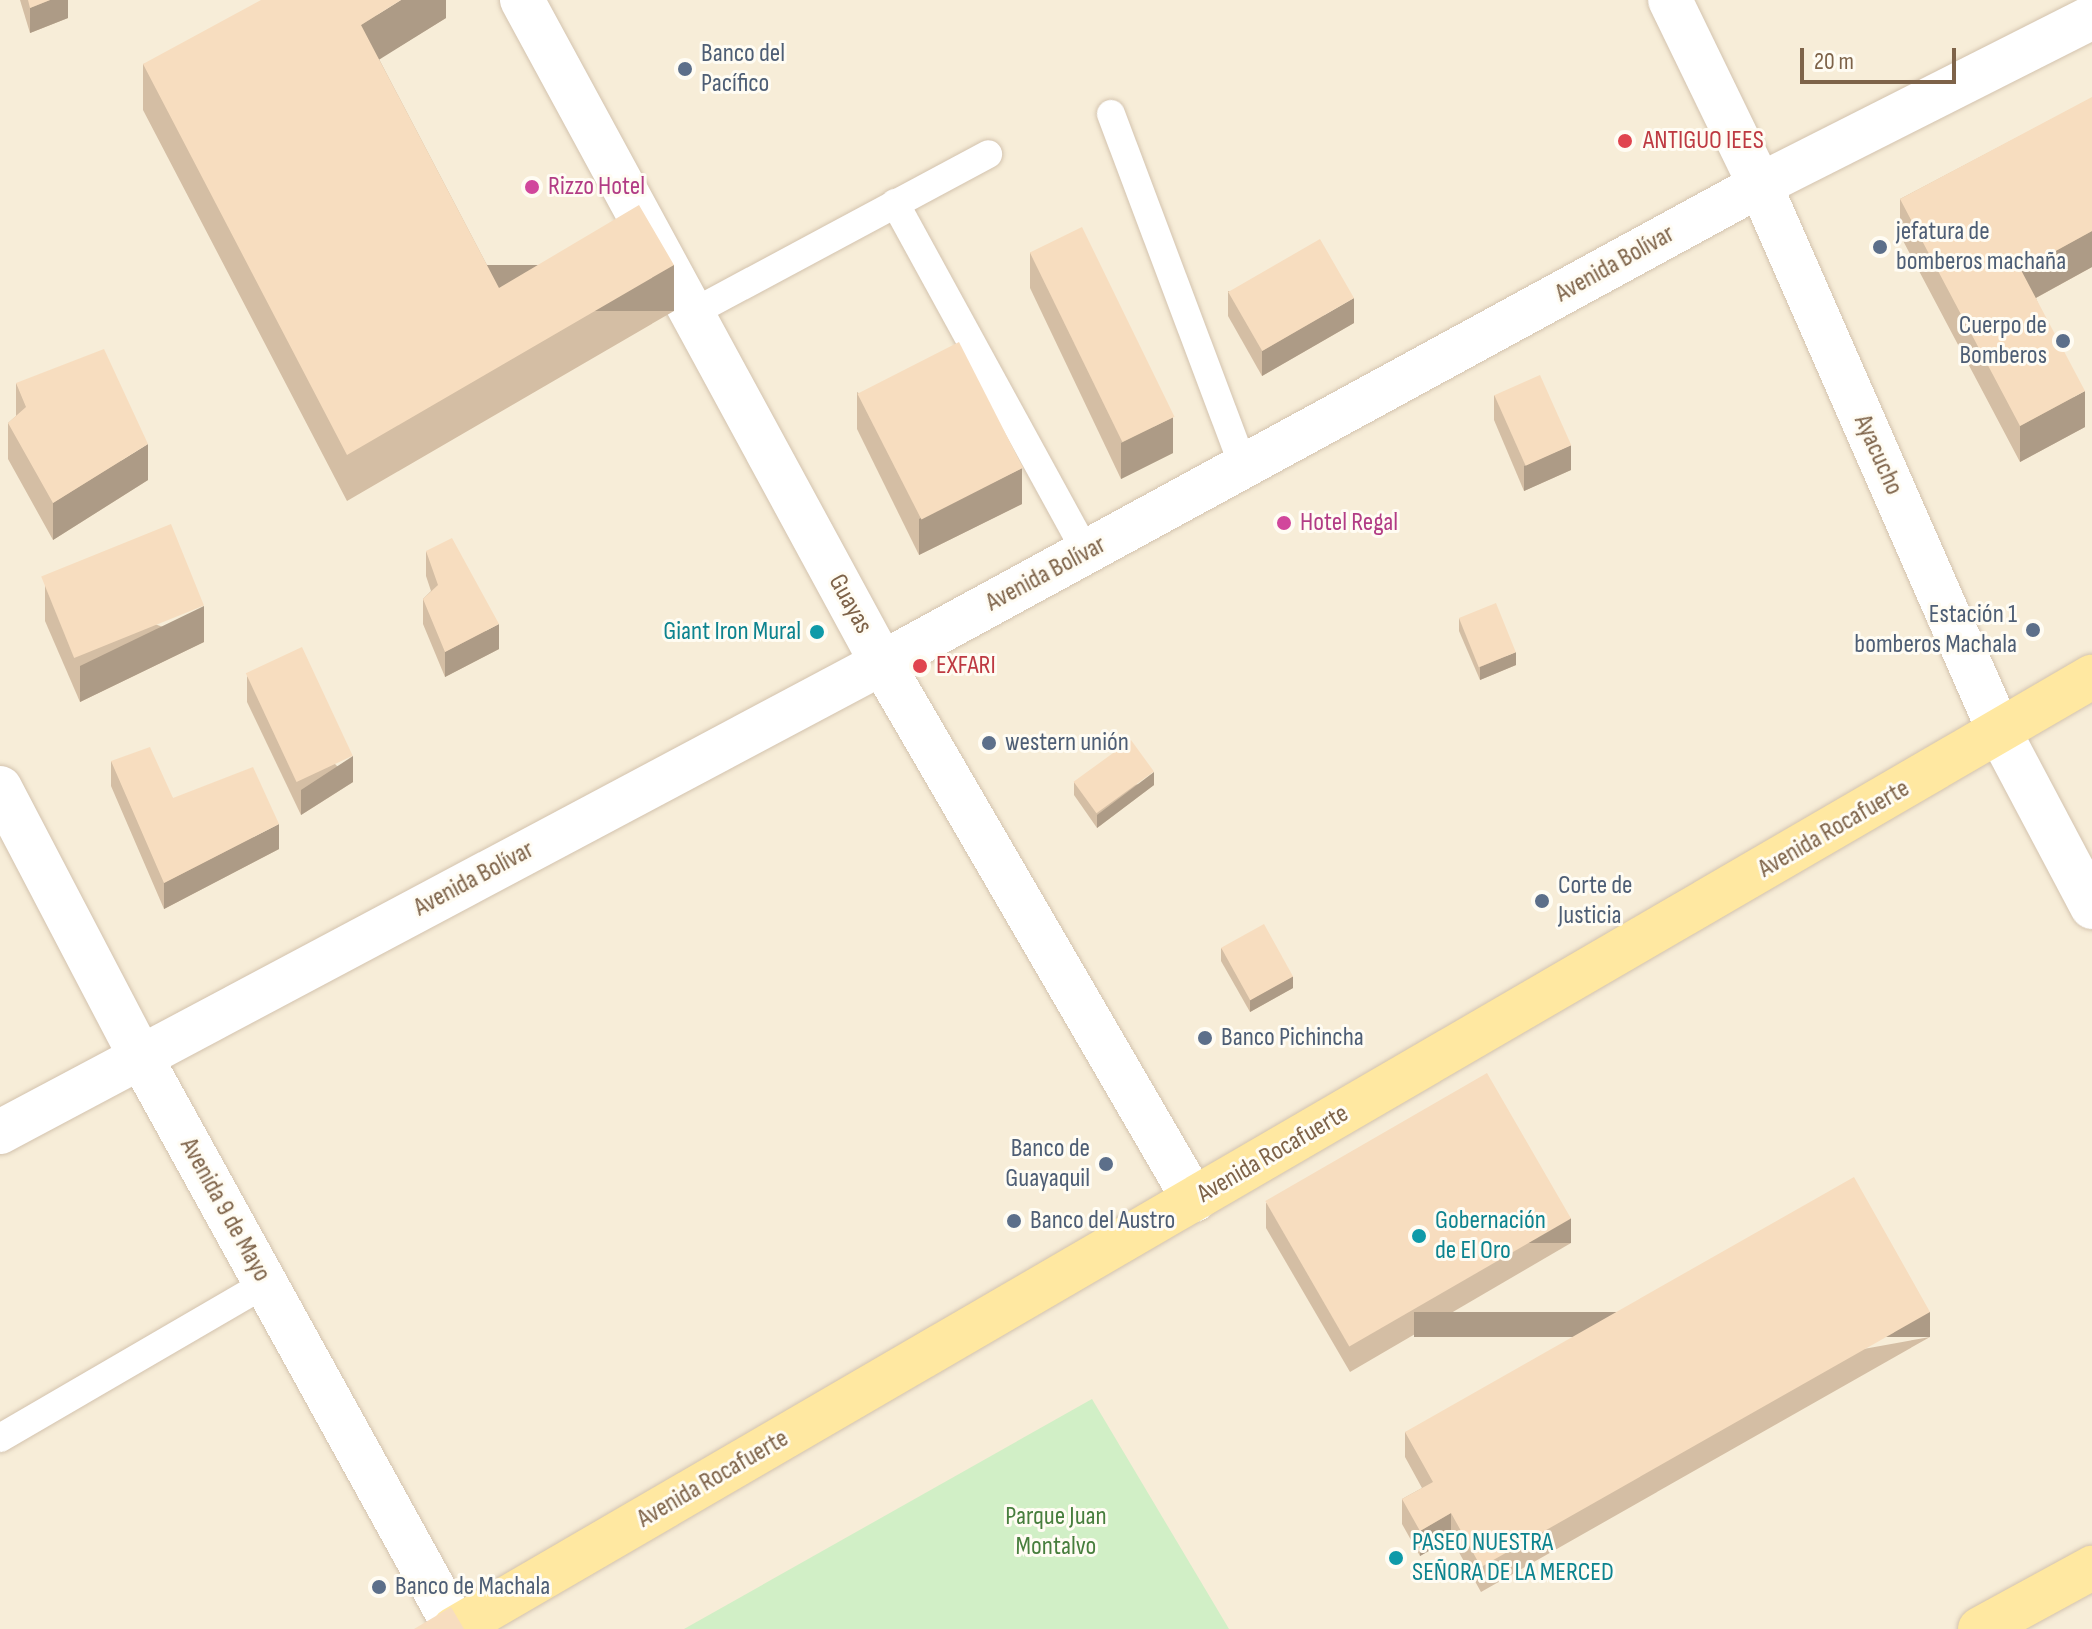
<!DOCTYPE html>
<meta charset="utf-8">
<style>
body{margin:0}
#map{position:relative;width:2092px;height:1629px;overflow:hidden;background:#fef9eb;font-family:"Sofia Sans Condensed",sans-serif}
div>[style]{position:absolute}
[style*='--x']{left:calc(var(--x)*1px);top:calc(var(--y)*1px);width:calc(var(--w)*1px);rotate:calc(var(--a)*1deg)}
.residential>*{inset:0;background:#f7edd8;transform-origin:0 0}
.green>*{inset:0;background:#d1efc6}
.roads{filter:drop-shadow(0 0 2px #d3c3ae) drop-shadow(0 0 2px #d3c3ae)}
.service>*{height:28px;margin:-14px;padding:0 14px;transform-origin:14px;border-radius:14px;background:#fff}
.minor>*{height:44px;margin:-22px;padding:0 22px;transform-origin:22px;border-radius:22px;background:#fff}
.tertiary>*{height:44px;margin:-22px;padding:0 22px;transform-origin:22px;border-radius:22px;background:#fff}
.primary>*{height:44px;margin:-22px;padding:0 22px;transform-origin:22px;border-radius:22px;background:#ffe8a1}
.wall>*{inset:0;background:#d4bea4}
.shaded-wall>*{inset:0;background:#ad9b86;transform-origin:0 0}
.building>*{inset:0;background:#f7ddbf;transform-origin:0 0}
.dots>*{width:22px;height:22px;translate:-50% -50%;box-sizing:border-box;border:4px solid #fffcf3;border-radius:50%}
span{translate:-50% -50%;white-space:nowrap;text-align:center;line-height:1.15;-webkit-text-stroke:6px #fffcf3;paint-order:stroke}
.service-label{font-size:26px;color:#4e5e75}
.left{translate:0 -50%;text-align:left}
.right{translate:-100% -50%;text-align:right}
.health-label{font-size:26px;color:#be3a42}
.hotel-label{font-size:26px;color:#b23c85}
.street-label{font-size:26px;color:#7e6349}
.culture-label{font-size:26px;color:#0d838f}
.park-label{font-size:26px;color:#477e3d}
.scale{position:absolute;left:1800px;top:48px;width:156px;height:36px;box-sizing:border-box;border:4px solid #7e6349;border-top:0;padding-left:10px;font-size:24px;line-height:28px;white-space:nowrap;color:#7e6349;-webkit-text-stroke:6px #fffcf3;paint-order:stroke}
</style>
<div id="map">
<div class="residential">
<i style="left:0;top:0;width:2092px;height:1629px"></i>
</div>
<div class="green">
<i style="clip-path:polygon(1092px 1399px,1229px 1629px,684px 1629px)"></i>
</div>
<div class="roads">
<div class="service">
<i style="--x:1111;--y:114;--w:377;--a:69.4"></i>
<i style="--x:895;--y:203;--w:398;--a:61.3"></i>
<i style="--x:692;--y:313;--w:336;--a:-28.2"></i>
<i style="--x:0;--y:1438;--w:306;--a:-30.2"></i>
</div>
<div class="minor">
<i style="--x:522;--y:0;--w:754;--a:61.5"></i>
<i style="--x:882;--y:663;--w:621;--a:59.84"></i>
<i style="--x:1670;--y:0;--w:206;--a:64.1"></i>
<i style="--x:1760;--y:185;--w:598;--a:66.35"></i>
<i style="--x:2000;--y:733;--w:197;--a:62.1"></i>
<i style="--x:0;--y:1132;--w:999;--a:-28"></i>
<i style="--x:882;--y:663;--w:1000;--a:-28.56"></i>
<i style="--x:1760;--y:185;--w:372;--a:-26.8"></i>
</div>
<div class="tertiary">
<i style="--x:0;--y:788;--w:302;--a:62.4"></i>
<i style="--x:140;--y:1056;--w:654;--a:61.12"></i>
</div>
<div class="primary">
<i style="--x:454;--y:1629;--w:1895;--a:-30.17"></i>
<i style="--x:1980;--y:1629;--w:128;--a:-28.6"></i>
</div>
</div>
<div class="wall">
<i style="clip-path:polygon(20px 0,68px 0,68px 18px,30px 33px)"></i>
<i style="clip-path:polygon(446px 0,446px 18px,379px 59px,499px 288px,674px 311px,347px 501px,143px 110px,143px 64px)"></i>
<i style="clip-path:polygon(2092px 98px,2092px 267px,2036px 298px,2085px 427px,2020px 462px,1900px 235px,1900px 199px)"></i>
<i style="clip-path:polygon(1030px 252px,1173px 453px,1121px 479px,1030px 288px)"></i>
<i style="clip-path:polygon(1228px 291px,1354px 323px,1262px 376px,1228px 316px)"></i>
<i style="clip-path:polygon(16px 383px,148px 480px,53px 540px,8px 459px,8px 423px,16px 416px)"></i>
<i style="clip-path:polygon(857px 392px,1022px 504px,919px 555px,857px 429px)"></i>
<i style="clip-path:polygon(1494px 395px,1571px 470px,1524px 491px,1494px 420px)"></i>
<i style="clip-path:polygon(426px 551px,499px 649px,445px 677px,423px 624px,423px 599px,431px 591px,426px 576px)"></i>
<i style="clip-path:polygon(45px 584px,204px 642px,80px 702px,45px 621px)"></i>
<i style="clip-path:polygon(1459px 618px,1516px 665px,1480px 680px,1459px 631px)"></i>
<i style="clip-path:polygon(247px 676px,353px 782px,301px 815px,247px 702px)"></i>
<i style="clip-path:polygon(111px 761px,173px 798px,279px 849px,164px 909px,111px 786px)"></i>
<i style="clip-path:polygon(1074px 782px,1154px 785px,1097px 828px,1074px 795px)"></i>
<i style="clip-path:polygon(1221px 948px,1293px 988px,1250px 1012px,1221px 961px)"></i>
<i style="clip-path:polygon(1266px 1203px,1571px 1243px,1350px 1372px,1266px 1228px)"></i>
<i style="clip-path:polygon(1930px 1337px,1481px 1592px,1451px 1538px,1420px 1556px,1402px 1524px,1402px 1499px,1422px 1488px,1405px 1457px,1405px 1432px)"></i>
</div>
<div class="shaded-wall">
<i style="clip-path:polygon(50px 0,68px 0,68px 18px,30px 33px,30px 8px)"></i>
<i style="clip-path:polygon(401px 0,446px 0,446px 18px,361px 71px,361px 25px)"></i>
<i style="clip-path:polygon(2092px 231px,2092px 267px,2021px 306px,2021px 270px)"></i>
<i style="left:674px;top:265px;width:46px;height:378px;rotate:90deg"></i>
<i style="clip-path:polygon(1354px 298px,1354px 323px,1262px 376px,1262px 351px)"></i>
<i style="clip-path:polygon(2085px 391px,2085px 427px,2020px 462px,2020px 426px)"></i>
<i style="clip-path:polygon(1173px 417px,1173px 453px,1121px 479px,1121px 443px)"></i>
<i style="clip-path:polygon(148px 444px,148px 480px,53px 540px,53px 503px)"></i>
<i style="clip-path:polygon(1571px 445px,1571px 470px,1524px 491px,1524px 466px)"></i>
<i style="clip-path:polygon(1022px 468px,1022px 504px,919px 555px,919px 519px)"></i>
<i style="clip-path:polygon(204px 606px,204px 642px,80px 702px,80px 666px)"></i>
<i style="clip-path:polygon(499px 624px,499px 649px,445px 677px,445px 652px)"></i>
<i style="clip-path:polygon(1516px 652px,1516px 665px,1480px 680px,1480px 667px)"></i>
<i style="clip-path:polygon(353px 756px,353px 782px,301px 815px,301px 790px)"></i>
<i style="clip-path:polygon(1154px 772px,1154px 785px,1097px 828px,1097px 815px)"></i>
<i style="clip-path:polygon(279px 824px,279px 849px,164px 909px,164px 883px)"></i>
<i style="clip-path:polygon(1293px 976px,1293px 988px,1250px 1012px,1250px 1000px)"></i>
<i style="left:1571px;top:1218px;width:25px;height:256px;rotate:90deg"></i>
<i style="left:1930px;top:1312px;width:25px;height:516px;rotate:90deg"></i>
<i style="clip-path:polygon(1451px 1513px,1451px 1538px,1420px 1556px,1420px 1531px)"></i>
</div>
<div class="building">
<i style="clip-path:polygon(28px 0,50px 0,30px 8px)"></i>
<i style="clip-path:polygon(261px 0,401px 0,361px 25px,499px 288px,639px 205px,674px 265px,347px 455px,143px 64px)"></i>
<i style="clip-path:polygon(2092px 97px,2092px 231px,2021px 270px,2085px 391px,2020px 426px,1900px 199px)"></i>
<i style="left:1082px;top:227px;width:211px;height:58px;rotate:64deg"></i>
<i style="left:1320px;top:239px;width:68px;height:106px;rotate:60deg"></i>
<i style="left:959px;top:342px;width:141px;height:114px;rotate:63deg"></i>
<i style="clip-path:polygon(104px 349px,148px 444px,53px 503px,8px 423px,26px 407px,16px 383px)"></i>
<i style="left:1540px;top:375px;width:77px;height:50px;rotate:66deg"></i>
<i style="left:171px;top:524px;width:88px;height:140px;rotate:68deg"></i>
<i style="clip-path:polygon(452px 538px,499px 624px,445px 652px,423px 599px,438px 585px,426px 551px)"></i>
<i style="left:1496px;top:603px;width:53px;height:40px;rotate:68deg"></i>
<i style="left:302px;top:647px;width:120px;height:62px;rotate:65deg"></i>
<i style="left:1131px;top:740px;width:39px;height:71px;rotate:54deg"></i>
<i style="clip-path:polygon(150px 747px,173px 798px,253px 767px,279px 824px,164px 883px,111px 761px)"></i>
<i style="left:1264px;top:924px;width:60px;height:49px;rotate:61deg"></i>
<i style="left:1487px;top:1073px;width:168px;height:256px;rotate:60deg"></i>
<i style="clip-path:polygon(1854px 1177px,1930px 1312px,1481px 1567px,1451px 1513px,1420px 1531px,1402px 1499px,1433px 1482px,1405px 1432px)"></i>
<i style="clip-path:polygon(451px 1607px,464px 1629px,414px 1629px)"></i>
</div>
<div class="dots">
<i style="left:685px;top:69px;background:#5c6f8a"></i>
<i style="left:1625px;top:141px;background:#e0444e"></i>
<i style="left:532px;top:187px;background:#d1479c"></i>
<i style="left:1880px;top:247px;background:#5c6f8a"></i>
<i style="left:2063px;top:341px;background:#5c6f8a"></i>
<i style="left:1284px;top:523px;background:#d1479c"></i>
<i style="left:2033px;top:630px;background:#5c6f8a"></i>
<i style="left:817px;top:632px;background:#0f9aa8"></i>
<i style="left:920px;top:666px;background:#e0444e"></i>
<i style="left:989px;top:743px;background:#5c6f8a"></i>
<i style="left:1542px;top:901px;background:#5c6f8a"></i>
<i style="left:1205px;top:1038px;background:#5c6f8a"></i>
<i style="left:1106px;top:1164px;background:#5c6f8a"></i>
<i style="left:1014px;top:1221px;background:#5c6f8a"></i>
<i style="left:1419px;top:1236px;background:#0f9aa8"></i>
<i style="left:1396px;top:1558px;background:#0f9aa8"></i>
<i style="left:379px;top:1587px;background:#5c6f8a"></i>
</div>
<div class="service-label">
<span class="left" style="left:701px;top:69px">Banco del<br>Pacífico</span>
<span class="left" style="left:1896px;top:247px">jefatura de<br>bomberos machaña</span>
<span class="right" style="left:2047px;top:341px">Cuerpo de<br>Bomberos</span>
<span class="right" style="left:2017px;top:630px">Estación 1<br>bomberos Machala</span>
<span class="left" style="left:1005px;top:743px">western unión</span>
<span class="left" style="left:1558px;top:901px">Corte de<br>Justicia</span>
<span class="left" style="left:1221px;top:1038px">Banco Pichincha</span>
<span class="right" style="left:1090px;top:1164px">Banco de<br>Guayaquil</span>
<span class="left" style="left:1030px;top:1221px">Banco del Austro</span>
<span class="left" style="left:395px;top:1587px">Banco de Machala</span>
</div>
<div class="health-label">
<span class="left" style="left:1643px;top:141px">ANTIGUO IEES</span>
<span class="left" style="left:936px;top:666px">EXFARI</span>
</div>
<div class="hotel-label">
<span class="left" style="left:548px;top:187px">Rizzo Hotel</span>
<span class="left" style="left:1300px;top:523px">Hotel Regal</span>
</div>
<div class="street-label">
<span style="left:1615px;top:264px;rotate:-29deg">Avenida Bolívar</span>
<span style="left:1878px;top:455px;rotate:66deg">Ayacucho</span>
<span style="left:1046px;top:574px;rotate:-28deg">Avenida Bolívar</span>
<span style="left:850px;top:604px;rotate:61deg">Guayas</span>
<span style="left:1834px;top:829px;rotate:-30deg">Avenida Rocafuerte</span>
<span style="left:474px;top:879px;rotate:-28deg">Avenida Bolívar</span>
<span style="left:1273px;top:1154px;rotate:-30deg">Avenida Rocafuerte</span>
<span style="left:225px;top:1210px;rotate:61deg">Avenida 9 de Mayo</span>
<span style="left:713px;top:1479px;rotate:-30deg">Avenida Rocafuerte</span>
</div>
<div class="culture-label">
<span class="right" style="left:801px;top:632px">Giant Iron Mural</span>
<span class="left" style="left:1435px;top:1236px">Gobernación<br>de El Oro</span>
<span class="left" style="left:1412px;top:1558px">PASEO NUESTRA<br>SEÑORA DE LA MERCED</span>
</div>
<div class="park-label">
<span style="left:1056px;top:1532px">Parque Juan<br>Montalvo</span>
</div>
<div class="scale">20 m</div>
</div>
